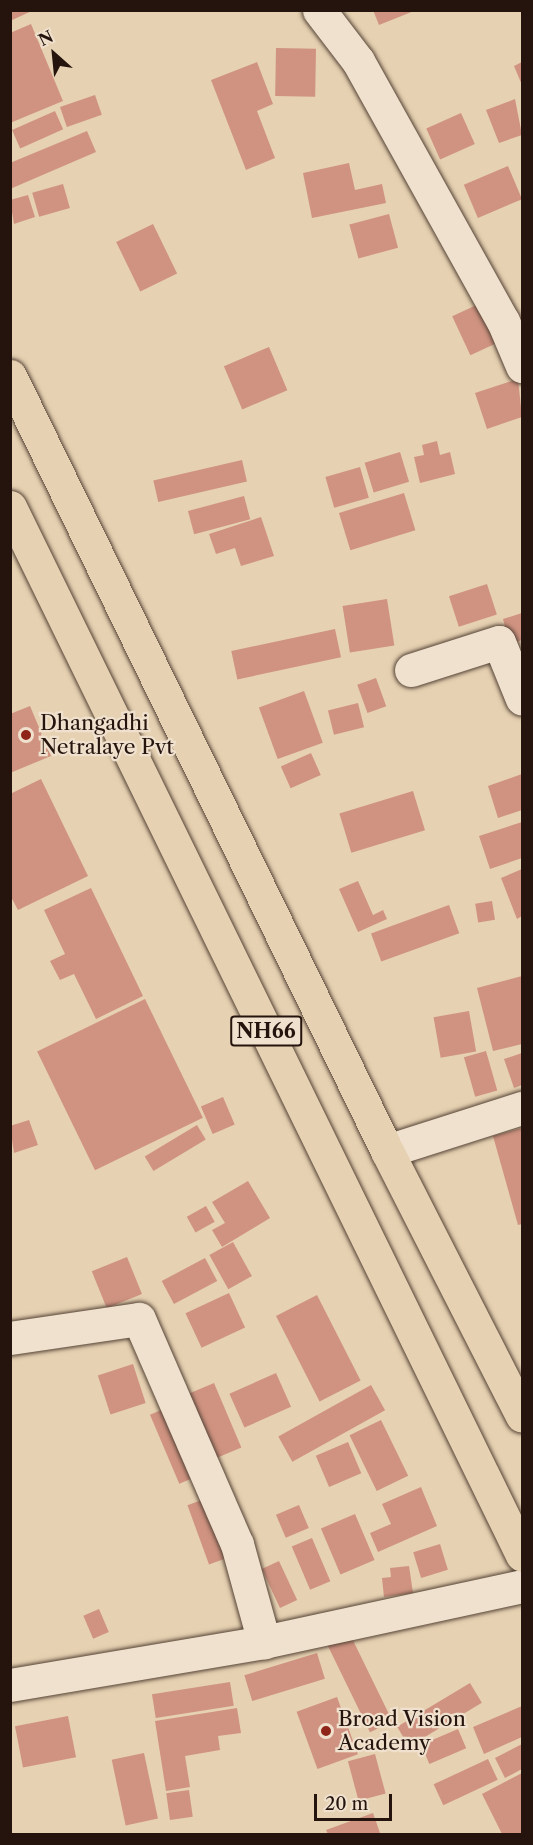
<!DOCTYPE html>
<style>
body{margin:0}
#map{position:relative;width:533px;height:1845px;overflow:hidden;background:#e6d1b2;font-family:"Libre Caslon Text",serif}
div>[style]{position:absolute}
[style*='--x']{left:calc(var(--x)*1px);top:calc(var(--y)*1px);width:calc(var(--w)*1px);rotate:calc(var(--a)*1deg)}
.building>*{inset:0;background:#d09381;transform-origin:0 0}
.roads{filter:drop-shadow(0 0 2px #554336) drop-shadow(0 0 2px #554336)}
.minor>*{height:33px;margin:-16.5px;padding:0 16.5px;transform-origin:16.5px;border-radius:16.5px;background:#efe1cd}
.highway>*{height:33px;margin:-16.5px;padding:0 16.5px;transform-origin:16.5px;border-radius:16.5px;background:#e6d1b2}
.dots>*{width:16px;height:16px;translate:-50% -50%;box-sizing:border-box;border:3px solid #efe1cd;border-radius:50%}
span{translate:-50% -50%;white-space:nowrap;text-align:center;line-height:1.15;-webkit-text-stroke:4.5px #efe1cd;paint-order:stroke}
.shield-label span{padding:2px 4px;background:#efe1cd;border:2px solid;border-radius:4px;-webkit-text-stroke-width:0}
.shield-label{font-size:20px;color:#25140d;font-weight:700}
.poi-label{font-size:21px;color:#25140d}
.left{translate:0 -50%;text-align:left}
.frame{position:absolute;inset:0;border:12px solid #25140d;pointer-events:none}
.north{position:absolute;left:24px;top:24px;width:60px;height:60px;-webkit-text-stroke:4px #efe1cd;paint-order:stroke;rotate:333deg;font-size:16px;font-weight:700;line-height:24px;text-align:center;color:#25140d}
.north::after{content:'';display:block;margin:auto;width:21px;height:27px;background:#25140d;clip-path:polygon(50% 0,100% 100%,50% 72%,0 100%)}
.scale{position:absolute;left:314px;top:1794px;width:78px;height:27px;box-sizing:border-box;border:3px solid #25140d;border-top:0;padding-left:8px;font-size:18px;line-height:21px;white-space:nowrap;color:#25140d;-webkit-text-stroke:4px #efe1cd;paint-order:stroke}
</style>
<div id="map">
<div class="building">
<i style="clip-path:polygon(10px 10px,34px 10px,10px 21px)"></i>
<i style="clip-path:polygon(373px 10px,414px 10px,414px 11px,379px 25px)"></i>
<i style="clip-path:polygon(31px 24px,63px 101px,10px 123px,10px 33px)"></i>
<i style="left:276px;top:48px;width:40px;height:48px;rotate:1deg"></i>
<i style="clip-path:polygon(257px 62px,273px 104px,257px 111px,275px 158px,246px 170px,211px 80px)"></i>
<i style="clip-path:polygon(522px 62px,522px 85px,514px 66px)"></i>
<i style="left:95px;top:95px;width:21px;height:37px;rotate:71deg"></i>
<i style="clip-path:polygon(515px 99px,522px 135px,499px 143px,486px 110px)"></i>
<i style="left:55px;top:111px;width:20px;height:47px;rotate:66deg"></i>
<i style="left:461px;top:113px;width:34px;height:38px;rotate:66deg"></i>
<i style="clip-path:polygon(87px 131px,96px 152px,10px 189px,10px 163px)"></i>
<i style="clip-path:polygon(349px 163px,355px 190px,382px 184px,386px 203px,312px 218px,303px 173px)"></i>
<i style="left:508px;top:166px;width:36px;height:48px;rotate:67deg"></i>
<i style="left:63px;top:184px;width:25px;height:32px;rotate:74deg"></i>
<i style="clip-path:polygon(28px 195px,35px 217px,14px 224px,10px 200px)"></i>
<i style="left:389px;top:214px;width:35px;height:41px;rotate:75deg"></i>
<i style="left:153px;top:224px;width:55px;height:41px;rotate:64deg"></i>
<i style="left:483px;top:302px;width:43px;height:34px;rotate:65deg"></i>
<i style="left:269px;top:347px;width:47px;height:49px;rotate:67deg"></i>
<i style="clip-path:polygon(518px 379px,522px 417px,487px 429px,475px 393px)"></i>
<i style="clip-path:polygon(437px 441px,440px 455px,450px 452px,455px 474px,420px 483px,414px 457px,424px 455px,422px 445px)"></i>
<i style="left:400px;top:452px;width:31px;height:37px;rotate:73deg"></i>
<i style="left:242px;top:460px;width:22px;height:91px;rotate:77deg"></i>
<i style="left:360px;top:467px;width:32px;height:36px;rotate:74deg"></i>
<i style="left:404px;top:493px;width:39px;height:68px;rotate:73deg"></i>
<i style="left:244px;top:496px;width:24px;height:58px;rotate:75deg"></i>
<i style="clip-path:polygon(261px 517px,274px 556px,241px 566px,235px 548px,216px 554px,209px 534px)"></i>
<i style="left:487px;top:584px;width:32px;height:40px;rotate:72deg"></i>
<i style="left:387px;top:599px;width:47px;height:45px;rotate:81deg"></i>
<i style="clip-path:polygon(522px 613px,522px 640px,510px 644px,503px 619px)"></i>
<i style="left:335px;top:629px;width:29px;height:106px;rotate:78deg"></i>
<i style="left:376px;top:678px;width:30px;height:20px;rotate:70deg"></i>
<i style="left:304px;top:691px;width:55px;height:48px;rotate:70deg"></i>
<i style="left:358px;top:703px;width:25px;height:31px;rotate:76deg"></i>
<i style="clip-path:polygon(30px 706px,51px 756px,10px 773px,10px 714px)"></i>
<i style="left:311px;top:753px;width:24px;height:33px;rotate:66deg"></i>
<i style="clip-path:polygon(522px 774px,522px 810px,498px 818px,488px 786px)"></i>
<i style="clip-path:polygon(41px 779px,88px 876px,18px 910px,10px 895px,10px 794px)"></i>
<i style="left:413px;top:791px;width:41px;height:77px;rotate:73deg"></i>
<i style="clip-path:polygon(522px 822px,522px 858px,490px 869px,479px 836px)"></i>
<i style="clip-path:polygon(522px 869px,522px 916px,517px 919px,501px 878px)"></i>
<i style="clip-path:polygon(358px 881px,373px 915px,383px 910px,387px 919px,358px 932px,339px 889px)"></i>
<i style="clip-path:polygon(91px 888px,143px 996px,96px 1019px,74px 974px,60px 980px,50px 961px,65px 954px,44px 910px)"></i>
<i style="left:492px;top:901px;width:19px;height:17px;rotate:81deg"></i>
<i style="left:449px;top:905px;width:30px;height:83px;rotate:70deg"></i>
<i style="clip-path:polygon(522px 976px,522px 1044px,493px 1051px,477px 988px)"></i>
<i style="left:145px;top:999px;width:132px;height:120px;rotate:64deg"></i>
<i style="left:469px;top:1011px;width:41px;height:36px;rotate:80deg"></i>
<i style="left:486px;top:1051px;width:41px;height:23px;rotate:74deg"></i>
<i style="clip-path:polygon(522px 1053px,522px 1085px,514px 1088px,504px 1059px)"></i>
<i style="left:223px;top:1097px;width:30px;height:24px;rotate:67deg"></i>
<i style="clip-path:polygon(29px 1120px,38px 1145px,14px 1153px,10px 1126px)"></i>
<i style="left:197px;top:1125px;width:17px;height:61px;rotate:59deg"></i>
<i style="clip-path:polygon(522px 1128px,522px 1224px,518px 1225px,493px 1136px)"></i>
<i style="clip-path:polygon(248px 1181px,270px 1218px,222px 1247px,212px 1230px,225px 1223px,212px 1202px)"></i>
<i style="left:206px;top:1206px;width:18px;height:22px;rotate:61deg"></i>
<i style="left:233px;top:1242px;width:39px;height:27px;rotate:61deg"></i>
<i style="left:127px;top:1257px;width:40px;height:38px;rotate:68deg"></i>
<i style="left:205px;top:1258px;width:26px;height:49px;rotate:62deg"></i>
<i style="left:229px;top:1293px;width:38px;height:48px;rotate:65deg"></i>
<i style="left:317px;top:1295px;width:96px;height:46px;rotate:63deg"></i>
<i style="left:133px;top:1364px;width:41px;height:37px;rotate:72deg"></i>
<i style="left:276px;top:1373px;width:37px;height:51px;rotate:66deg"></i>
<i style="left:214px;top:1383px;width:70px;height:27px;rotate:67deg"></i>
<i style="left:371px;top:1385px;width:29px;height:106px;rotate:61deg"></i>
<i style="left:173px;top:1405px;width:75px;height:25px;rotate:67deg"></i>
<i style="left:381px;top:1420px;width:62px;height:35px;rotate:64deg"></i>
<i style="left:348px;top:1442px;width:34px;height:35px;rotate:67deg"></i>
<i style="clip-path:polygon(421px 1487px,437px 1526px,378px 1552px,370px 1533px,391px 1524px,382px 1504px)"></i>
<i style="left:210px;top:1497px;width:63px;height:24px;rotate:70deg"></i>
<i style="left:299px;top:1505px;width:25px;height:25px;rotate:67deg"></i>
<i style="left:355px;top:1514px;width:50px;height:37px;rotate:67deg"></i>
<i style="left:312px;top:1538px;width:47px;height:22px;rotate:67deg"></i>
<i style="left:440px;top:1544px;width:27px;height:28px;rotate:73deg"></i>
<i style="left:279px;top:1561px;width:43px;height:19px;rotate:65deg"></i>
<i style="clip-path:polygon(409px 1566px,413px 1593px,384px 1597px,382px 1578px,391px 1577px,390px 1568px)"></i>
<i style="left:99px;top:1609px;width:25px;height:17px;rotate:67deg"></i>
<i style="left:346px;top:1626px;width:106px;height:25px;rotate:64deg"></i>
<i style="left:317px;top:1653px;width:27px;height:76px;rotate:73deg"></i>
<i style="left:230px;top:1682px;width:24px;height:79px;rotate:81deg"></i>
<i style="left:470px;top:1683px;width:23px;height:85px;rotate:59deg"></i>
<i style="left:337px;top:1697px;width:61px;height:43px;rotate:70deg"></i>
<i style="clip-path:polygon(522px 1706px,522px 1737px,484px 1754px,473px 1727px)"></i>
<i style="clip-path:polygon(237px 1708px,241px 1733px,218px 1736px,220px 1750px,185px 1756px,190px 1787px,166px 1791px,155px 1721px)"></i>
<i style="left:68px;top:1716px;width:42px;height:54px;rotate:79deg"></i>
<i style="left:458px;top:1729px;width:21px;height:40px;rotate:67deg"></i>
<i style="clip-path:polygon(522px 1744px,522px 1769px,505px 1778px,495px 1758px)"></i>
<i style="left:144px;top:1753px;width:67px;height:33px;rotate:78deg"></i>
<i style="left:375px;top:1754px;width:41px;height:28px;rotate:75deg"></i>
<i style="left:488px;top:1759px;width:23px;height:60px;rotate:65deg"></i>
<i style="clip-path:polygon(522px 1773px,522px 1834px,502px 1834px,482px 1794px)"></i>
<i style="left:189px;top:1790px;width:27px;height:23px;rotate:82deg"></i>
<i style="clip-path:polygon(373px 1813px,380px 1833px,328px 1834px,326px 1830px)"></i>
</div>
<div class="roads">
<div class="minor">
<i style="--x:319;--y:10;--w:64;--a:52.6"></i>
<i style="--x:358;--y:61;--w:298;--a:60.9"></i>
<i style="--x:503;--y:321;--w:49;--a:67.1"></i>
<i style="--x:411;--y:670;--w:92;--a:-17.7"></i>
<i style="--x:499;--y:642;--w:61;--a:68"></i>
<i style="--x:387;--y:1151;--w:142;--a:-17.7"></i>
<i style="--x:10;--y:1338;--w:130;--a:-8.4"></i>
<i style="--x:139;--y:1319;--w:245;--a:66.5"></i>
<i style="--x:237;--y:1544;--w:102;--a:74.6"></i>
<i style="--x:10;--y:1685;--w:258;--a:-9.6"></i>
<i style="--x:264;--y:1642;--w:264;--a:-12.2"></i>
</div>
<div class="highway">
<i style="--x:10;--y:376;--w:862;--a:64.06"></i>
<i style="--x:387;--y:1151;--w:297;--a:63"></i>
<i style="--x:10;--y:507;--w:1166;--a:63.96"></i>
</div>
</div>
<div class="dots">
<i style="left:26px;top:735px;background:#8f2418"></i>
<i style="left:326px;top:1731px;background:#8f2418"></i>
</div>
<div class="shield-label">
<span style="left:266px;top:1031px">NH66</span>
</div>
<div class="poi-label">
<span class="left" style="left:40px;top:735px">Dhangadhi<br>Netralaye Pvt</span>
<span class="left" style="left:338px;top:1731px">Broad Vision<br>Academy</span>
</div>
<div class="frame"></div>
<div class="north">N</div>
<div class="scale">20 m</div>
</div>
